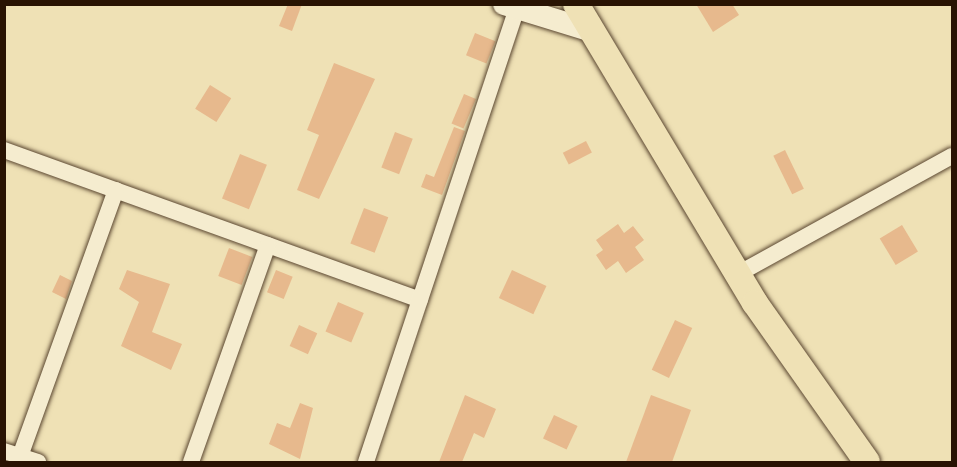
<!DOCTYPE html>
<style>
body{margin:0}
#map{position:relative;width:957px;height:467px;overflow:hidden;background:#efe1b5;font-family:"IM FELL Great Primer",serif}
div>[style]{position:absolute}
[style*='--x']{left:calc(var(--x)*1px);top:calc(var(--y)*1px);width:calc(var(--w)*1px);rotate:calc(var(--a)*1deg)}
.building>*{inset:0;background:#e7b98d;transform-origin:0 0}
.roads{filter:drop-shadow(0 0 2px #5a4630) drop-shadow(0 0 2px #5a4630)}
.street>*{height:16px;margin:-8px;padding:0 8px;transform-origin:8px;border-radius:8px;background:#f5eccf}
.secondary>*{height:22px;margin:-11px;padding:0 11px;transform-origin:11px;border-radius:11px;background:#f5eccf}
.primary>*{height:26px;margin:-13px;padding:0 13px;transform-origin:13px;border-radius:13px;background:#efe1b5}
span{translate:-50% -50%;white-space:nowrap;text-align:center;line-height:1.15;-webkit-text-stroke:4.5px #f5eccf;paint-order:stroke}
.frame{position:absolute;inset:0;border:6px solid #291303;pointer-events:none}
</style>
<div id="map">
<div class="building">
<i style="clip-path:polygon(288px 4px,302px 4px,292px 31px,279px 26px)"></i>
<i style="clip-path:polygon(696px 4px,732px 4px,739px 15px,713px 32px)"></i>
<i style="left:475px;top:33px;width:22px;height:24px;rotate:22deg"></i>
<i style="clip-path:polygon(334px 63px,375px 79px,319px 199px,297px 190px,319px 135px,307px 130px)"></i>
<i style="left:210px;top:85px;width:25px;height:28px;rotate:32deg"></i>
<i style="left:464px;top:94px;width:13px;height:32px;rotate:23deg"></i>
<i style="clip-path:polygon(454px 127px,465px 131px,442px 195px,421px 187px,426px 174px,434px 177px)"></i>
<i style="left:395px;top:132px;width:19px;height:38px;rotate:21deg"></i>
<i style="left:586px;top:141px;width:13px;height:26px;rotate:63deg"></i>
<i style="left:785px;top:150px;width:43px;height:13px;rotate:64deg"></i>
<i style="left:240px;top:154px;width:29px;height:48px;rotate:22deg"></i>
<i style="left:364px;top:208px;width:26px;height:38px;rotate:21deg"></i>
<i style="clip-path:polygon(618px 224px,624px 233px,633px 226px,644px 240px,635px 247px,644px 260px,626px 273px,618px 261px,606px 270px,596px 255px,603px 250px,596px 240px)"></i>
<i style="left:902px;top:225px;width:31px;height:26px;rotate:59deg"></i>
<i style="left:229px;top:248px;width:25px;height:30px;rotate:21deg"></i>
<i style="clip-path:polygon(127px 270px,170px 284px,152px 332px,182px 344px,171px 370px,121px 346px,139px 302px,119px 289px)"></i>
<i style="left:276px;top:270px;width:18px;height:24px;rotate:22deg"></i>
<i style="left:512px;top:270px;width:38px;height:31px;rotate:25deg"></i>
<i style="clip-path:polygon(60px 275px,72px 281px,66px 299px,52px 292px)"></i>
<i style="left:338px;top:302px;width:28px;height:32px;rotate:23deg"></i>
<i style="left:675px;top:320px;width:19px;height:55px;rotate:25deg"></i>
<i style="left:299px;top:325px;width:20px;height:23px;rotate:24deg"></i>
<i style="clip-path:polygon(465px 395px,496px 409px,484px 438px,474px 433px,462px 462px,439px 462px)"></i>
<i style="clip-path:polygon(651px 395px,691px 410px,672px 462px,626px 462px)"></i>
<i style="clip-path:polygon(300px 403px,313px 408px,300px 459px,269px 444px,277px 423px,290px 428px)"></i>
<i style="left:554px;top:415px;width:26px;height:26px;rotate:25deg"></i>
</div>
<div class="roads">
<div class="street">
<i style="--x:4;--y:150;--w:442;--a:19.8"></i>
<i style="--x:738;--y:274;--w:244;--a:-28.9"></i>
<i style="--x:4;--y:451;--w:36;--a:18"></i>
<i style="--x:18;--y:462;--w:289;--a:-70.2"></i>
<i style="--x:191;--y:462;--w:230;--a:-70.5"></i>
<i style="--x:366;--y:462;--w:478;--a:-71.6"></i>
</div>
<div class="secondary">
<i style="--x:504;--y:4;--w:92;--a:17.1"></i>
</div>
<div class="primary">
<i style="--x:576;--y:4;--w:348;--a:59.1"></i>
<i style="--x:755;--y:303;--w:194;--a:54.8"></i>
</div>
</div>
<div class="frame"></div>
</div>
